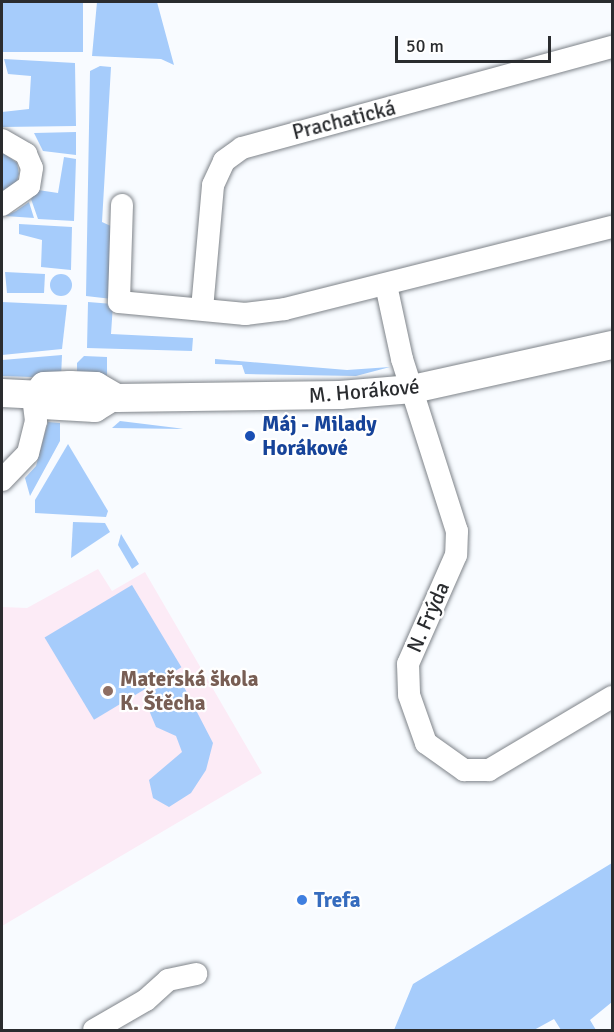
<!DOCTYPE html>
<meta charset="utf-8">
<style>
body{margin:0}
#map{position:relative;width:614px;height:1032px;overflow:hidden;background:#f8fbff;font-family:Signika,sans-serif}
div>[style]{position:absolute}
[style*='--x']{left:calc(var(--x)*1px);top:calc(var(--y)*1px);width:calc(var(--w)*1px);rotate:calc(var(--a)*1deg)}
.education>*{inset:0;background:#fcebf6}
.green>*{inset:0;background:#a6ccfb;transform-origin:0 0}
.round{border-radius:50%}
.roads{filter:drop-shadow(0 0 2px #7f848a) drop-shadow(0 0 2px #7f848a)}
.minor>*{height:22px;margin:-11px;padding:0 11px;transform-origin:11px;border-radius:11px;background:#fff}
.tertiary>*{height:28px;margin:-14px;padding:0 14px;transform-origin:14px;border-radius:14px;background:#fff}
.dots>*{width:16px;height:16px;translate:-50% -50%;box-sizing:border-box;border:3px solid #fff;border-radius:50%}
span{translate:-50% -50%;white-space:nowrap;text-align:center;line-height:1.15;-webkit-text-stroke:4.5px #fff;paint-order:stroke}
.street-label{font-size:21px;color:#2a2c2f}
.transit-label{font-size:21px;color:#164399;font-weight:700}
.left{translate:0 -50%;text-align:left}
.education-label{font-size:21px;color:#785e54;font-weight:700}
.shop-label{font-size:21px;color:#366cbe;font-weight:700}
.frame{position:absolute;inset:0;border:3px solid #2a2c2f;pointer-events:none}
.scale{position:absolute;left:395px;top:36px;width:156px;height:27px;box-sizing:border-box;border:3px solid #2a2c2f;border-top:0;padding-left:8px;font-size:18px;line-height:21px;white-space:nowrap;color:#2a2c2f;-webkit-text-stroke:4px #fff;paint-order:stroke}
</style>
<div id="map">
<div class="education">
<i style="clip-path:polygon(98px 569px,112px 591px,145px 572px,262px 773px,2px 926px,2px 607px,27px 608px)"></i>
</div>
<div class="green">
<i style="left:2px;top:2px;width:81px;height:50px"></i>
<i style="clip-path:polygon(97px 2px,157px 2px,174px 65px,161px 59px,92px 56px)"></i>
<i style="clip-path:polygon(4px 59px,75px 63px,76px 126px,2px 127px,2px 112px,29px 109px,31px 76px,8px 74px)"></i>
<i style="clip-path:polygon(100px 66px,111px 67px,102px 222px,113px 227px,112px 299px,86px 296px,90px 71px)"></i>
<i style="clip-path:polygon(76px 132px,76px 155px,43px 151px,34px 133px)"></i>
<i style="clip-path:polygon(2px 152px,17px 163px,19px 174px,15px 186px,2px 194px)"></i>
<i style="clip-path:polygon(64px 157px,76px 159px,74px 221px,38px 219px,31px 199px,38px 190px,58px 193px)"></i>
<i style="clip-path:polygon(29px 202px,34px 218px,5px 216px,16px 211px)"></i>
<i style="clip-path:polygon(19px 224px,72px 227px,71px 270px,41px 267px,42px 240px,19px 234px)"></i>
<i style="clip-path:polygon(5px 272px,45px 274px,44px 293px,7px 293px)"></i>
<i class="round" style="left:50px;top:274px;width:22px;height:22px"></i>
<i style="clip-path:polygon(2px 302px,67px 305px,62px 349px,2px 355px)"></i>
<i style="clip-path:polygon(88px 302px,113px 304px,111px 334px,193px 338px,192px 351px,87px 348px)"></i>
<i style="clip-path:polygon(62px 355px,61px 378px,2px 376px,2px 360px)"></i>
<i style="clip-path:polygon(84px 356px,107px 357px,107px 375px,77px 380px,77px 363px)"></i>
<i style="clip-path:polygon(215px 359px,347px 370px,390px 367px,356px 376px,245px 374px,242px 365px,215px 364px)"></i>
<i style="clip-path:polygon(120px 421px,177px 428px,183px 429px,112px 428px)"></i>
<i style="clip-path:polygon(48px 422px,60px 423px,60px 441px,30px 496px,25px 478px,36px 466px)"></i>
<i style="clip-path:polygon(68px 444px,108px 511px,106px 517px,35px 513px,35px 500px)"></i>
<i style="clip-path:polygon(73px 522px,105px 523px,110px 532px,71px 558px)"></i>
<i style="clip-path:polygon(121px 534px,139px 564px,132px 569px,118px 545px)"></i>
<i style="left:132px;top:585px;width:96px;height:102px;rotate:59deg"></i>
<i style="clip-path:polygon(171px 681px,183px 685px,213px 743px,206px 770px,191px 793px,169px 807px,153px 798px,149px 780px,182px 752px,176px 736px,156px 727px,143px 696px)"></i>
<i style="clip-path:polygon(612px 863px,612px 1002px,590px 1020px,596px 1030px,561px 1030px,554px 1019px,534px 1030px,394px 1030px,413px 984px)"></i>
</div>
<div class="roads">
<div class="minor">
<i style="--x:2;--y:140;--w:28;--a:30"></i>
<i style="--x:26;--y:154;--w:15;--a:67"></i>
<i style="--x:32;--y:168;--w:18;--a:99"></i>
<i style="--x:29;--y:186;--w:33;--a:145"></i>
<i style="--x:122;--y:205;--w:97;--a:91.8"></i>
<i style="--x:119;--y:302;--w:127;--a:5.4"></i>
<i style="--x:245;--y:314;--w:40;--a:-7.1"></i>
<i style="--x:285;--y:309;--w:337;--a:-14.1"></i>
<i style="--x:386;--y:285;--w:76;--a:77.8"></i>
<i style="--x:402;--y:359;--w:181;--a:72.3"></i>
<i style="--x:457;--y:531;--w:24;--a:92"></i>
<i style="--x:456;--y:555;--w:119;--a:113.8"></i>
<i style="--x:408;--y:664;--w:31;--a:88"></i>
<i style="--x:409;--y:695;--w:51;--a:70.5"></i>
<i style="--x:426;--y:743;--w:47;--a:35.4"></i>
<i style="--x:464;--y:770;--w:25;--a:0"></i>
<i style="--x:489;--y:770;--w:143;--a:-30.7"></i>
<i style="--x:202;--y:309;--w:124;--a:-84.9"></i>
<i style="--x:213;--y:185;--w:26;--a:-65"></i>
<i style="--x:224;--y:161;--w:22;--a:-36"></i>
<i style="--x:242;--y:148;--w:384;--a:-15.3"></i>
<i style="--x:2;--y:480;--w:37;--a:-46"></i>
<i style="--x:28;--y:453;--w:33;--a:-76"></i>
<i style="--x:36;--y:421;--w:26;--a:-97"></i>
<i style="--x:94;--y:1030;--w:60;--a:-30"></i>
<i style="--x:146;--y:1000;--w:30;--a:-42"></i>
<i style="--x:168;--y:980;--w:29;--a:-12"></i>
</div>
<div class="tertiary">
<i style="--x:2;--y:393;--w:35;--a:3"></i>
<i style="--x:37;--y:395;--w:11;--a:-52"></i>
<i style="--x:44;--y:386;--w:26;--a:-2"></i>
<i style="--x:70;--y:385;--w:26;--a:2"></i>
<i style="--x:96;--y:386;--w:24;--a:30"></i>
<i style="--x:117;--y:398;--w:223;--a:-0.8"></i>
<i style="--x:340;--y:395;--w:73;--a:-4.7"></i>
<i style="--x:413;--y:389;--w:204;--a:-12.5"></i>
<i style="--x:37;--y:395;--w:12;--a:59"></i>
<i style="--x:43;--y:405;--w:52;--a:3.3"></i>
<i style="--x:95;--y:408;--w:19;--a:-32"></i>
</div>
</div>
<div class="dots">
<i style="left:250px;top:436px;background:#1a4fb4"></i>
<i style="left:108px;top:691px;background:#8d6e63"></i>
<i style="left:302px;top:900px;background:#3f7fe0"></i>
</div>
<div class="street-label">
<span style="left:344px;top:120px;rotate:-14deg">Prachatická</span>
<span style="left:364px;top:391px;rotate:-5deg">M. Horákové</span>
<span style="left:428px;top:617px;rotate:-66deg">N. Frýda</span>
</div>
<div class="transit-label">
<span class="left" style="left:262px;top:436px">Máj - Milady<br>Horákové</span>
</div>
<div class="education-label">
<span class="left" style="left:120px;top:691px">Mateřská škola<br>K. Štěcha</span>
</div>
<div class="shop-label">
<span class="left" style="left:314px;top:900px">Trefa</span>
</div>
<div class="frame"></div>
<div class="scale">50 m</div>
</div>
